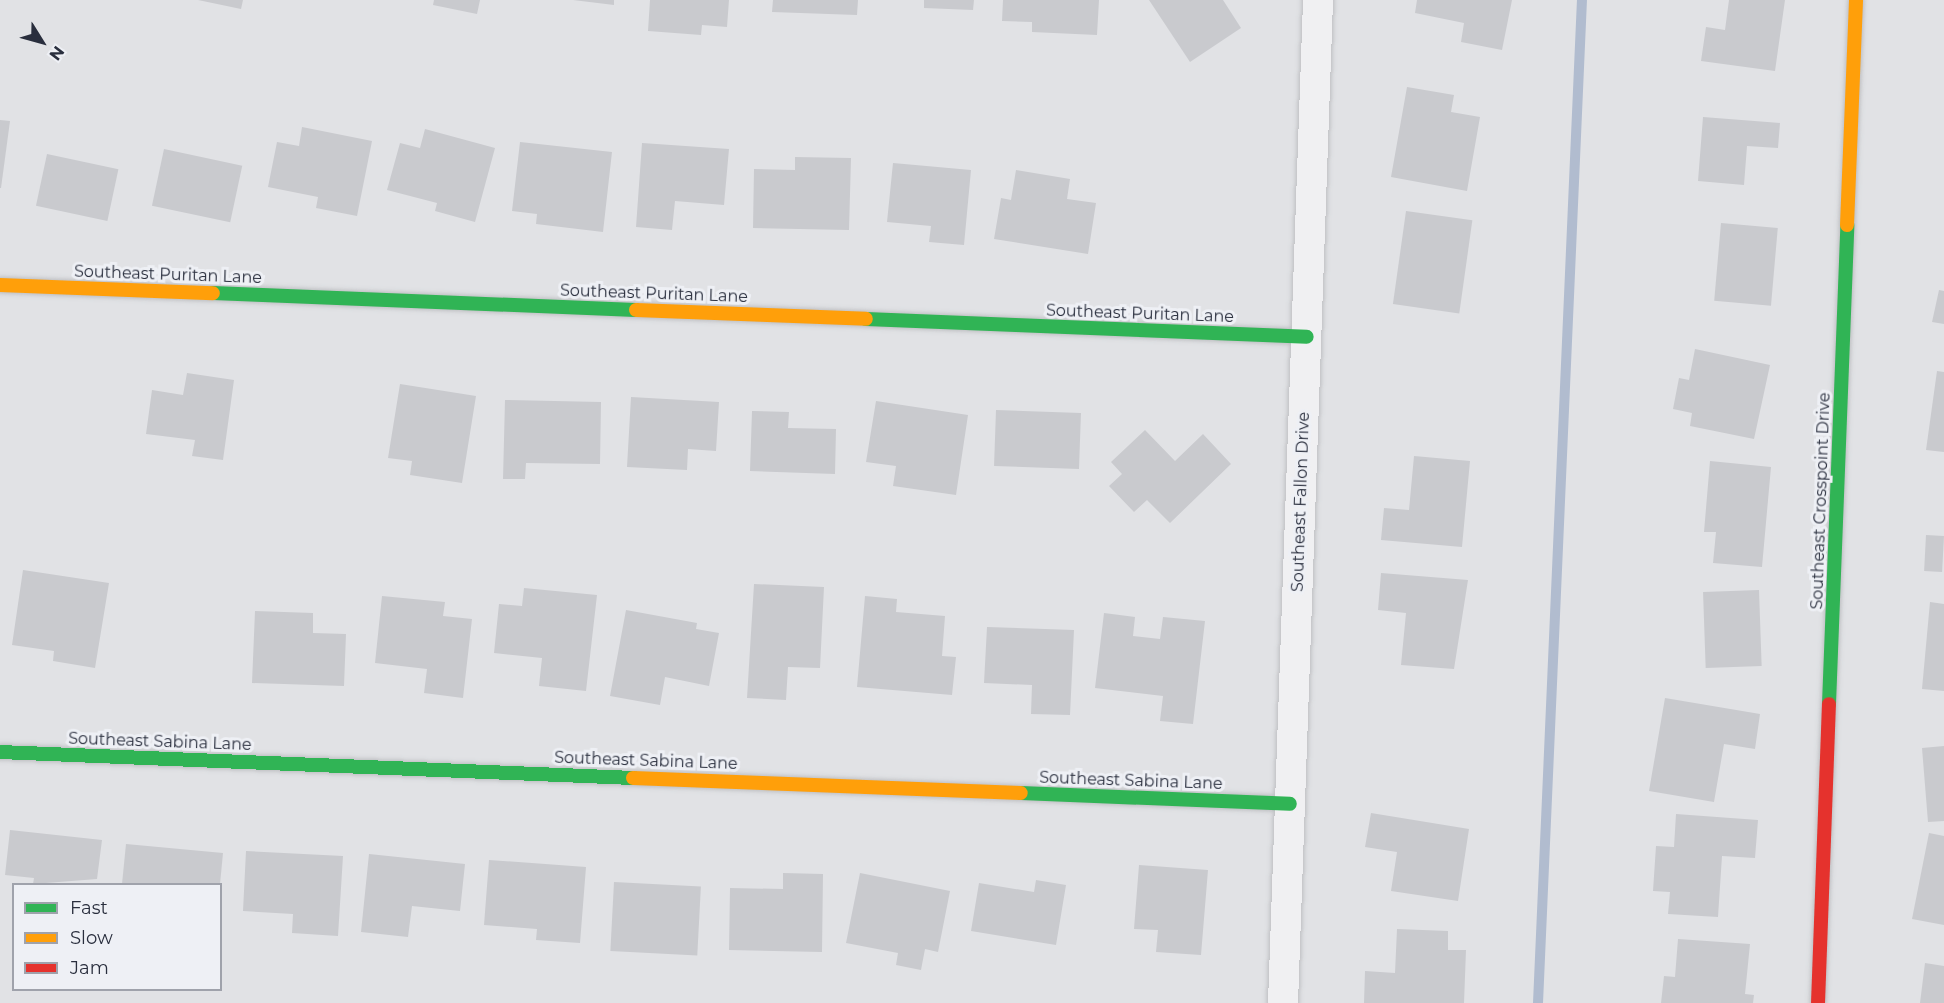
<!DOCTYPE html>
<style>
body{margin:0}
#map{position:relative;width:1944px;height:1003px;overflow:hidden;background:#e1e2e5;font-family:Montserrat,sans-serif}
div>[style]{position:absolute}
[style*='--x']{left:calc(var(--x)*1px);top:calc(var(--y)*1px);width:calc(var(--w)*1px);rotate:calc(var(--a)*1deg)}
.stream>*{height:10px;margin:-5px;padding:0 5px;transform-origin:5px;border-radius:5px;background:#b1bccf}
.building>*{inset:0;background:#c9cace;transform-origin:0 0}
.roads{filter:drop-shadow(0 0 2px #bfc0c3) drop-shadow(0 0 2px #bfc0c3)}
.street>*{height:30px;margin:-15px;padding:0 15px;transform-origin:15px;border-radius:15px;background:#f0f0f2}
.fast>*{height:14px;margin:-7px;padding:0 7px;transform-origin:7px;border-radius:7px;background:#30b455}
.slow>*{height:14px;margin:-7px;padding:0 7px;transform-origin:7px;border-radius:7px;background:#ff9f0a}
.jam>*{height:14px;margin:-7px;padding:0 7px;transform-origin:7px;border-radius:7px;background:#e5322d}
span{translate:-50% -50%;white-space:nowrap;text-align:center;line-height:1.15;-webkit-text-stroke:6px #eef0f5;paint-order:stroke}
.street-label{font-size:16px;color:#292e3d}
.legend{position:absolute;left:12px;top:883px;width:210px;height:108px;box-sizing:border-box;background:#eef0f5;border:2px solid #9fa2ab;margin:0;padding:8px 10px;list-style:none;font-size:18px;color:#292e3d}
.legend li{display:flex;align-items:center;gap:12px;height:30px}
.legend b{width:30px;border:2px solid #9fa2ab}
.north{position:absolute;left:12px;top:12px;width:60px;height:60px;-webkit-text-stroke:4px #eef0f5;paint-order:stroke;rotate:127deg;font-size:16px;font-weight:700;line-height:24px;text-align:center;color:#292e3d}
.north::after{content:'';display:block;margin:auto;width:21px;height:27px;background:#292e3d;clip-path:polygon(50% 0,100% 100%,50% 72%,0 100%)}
</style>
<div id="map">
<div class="stream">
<i style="--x:1538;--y:1003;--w:1004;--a:-87.49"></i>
</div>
<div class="building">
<i style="clip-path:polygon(198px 0,243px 0,241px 9px)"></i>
<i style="clip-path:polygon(434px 0,480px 0,477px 14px,433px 5px)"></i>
<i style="clip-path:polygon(573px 0,614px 0,614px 5px)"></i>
<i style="clip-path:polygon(650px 0,729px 0,727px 27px,702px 25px,701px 35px,648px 31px)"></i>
<i style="clip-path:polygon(773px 0,858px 0,857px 15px,772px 12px)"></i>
<i style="clip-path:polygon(924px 0,974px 0,973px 10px,924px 8px)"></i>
<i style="clip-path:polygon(1003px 0,1099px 0,1097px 35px,1032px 32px,1032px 22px,1002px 21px)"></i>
<i style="clip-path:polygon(1149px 0,1223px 0,1241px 28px,1190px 62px)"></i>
<i style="clip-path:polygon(1417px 0,1512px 0,1502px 50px,1461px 42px,1464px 23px,1415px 13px)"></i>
<i style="clip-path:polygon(1729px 0,1785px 0,1775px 71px,1701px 61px,1706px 27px,1725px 30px)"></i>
<i style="clip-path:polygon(1407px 87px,1454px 95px,1451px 112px,1480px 117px,1467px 191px,1391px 177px)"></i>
<i style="clip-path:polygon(1703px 117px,1780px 123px,1778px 148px,1747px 146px,1744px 185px,1698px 181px)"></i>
<i style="clip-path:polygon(0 120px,10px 121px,1px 188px,0 188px)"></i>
<i style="clip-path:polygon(302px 127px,372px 141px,357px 216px,316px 208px,318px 197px,268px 187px,277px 142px,299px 146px)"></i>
<i style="clip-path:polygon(425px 129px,495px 148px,475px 222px,435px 211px,437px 203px,387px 190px,400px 143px,420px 148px)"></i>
<i style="clip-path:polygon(520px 142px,612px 152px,603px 232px,536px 224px,537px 214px,512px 211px)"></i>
<i style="clip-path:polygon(642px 143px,729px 149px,724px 205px,675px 201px,672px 230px,636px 227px)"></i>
<i style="left:164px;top:149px;width:80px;height:58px;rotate:12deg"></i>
<i style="left:47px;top:154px;width:73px;height:53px;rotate:12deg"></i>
<i style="clip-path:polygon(795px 157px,851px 158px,849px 230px,753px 228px,754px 169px,795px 170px)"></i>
<i style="clip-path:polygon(893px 163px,971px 170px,964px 245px,929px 242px,931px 226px,887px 222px)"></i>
<i style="clip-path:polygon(1016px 170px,1070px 179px,1067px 199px,1096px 203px,1088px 254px,994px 239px,1001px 198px,1011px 200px)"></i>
<i style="left:1406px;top:211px;width:67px;height:94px;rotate:8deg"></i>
<i style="left:1721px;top:223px;width:57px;height:78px;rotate:5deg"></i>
<i style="clip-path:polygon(1939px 290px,1944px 291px,1944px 324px,1932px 322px)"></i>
<i style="clip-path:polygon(1695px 349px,1770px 365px,1754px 439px,1690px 426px,1692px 413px,1673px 409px,1679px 378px,1689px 380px)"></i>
<i style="clip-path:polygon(1937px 371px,1944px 372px,1944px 452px,1926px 450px)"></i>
<i style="clip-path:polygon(187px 373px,234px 380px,223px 460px,192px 456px,195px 440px,146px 434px,152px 390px,183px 395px)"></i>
<i style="clip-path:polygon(400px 384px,476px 396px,462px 483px,410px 475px,412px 461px,388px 458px)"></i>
<i style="clip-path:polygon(631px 397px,719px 402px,716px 451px,688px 449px,687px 470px,627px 467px)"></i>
<i style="clip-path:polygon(505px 400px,601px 402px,600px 464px,526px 463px,525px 479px,503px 479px)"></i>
<i style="clip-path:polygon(876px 401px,968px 415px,956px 495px,893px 486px,896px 466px,866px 462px)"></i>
<i style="left:996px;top:410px;width:85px;height:56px;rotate:2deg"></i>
<i style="clip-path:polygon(752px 411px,789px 412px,788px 428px,836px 429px,835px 474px,750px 471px)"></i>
<i style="clip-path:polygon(1145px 430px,1175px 461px,1203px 434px,1231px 464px,1170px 523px,1147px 500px,1134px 512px,1109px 486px,1122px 474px,1111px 462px)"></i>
<i style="clip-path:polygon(1414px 456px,1470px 461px,1462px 547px,1381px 540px,1384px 508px,1409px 510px)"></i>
<i style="clip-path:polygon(1710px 461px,1771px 467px,1762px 567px,1713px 563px,1716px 532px,1704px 532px)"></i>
<i style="left:1926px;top:535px;width:18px;height:36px;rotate:3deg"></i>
<i style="clip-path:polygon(23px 570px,109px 583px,95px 668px,53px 661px,54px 651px,12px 645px)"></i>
<i style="clip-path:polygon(1381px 573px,1468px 580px,1454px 669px,1401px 665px,1406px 613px,1378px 610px)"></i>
<i style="clip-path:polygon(754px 584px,824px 587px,820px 668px,788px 667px,786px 700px,747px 698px)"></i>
<i style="clip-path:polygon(524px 588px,597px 595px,586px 691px,539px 686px,542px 658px,494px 653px,499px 604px,522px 606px)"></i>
<i style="left:1759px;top:590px;width:76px;height:56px;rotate:88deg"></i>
<i style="clip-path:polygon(382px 596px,445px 602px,443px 616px,472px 619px,463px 698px,424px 693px,427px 669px,375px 663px)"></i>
<i style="clip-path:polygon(865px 596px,897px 599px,896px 612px,945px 616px,942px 656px,956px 657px,952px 695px,857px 687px)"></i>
<i style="clip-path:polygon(1930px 602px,1944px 604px,1944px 691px,1922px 689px)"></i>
<i style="clip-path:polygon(626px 610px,697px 623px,696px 629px,719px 633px,709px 686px,665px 677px,660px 705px,610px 696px)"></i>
<i style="clip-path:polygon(255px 611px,313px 613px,313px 633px,346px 634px,344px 686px,252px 683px)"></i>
<i style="clip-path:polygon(1104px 613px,1135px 617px,1133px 636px,1160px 639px,1163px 617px,1205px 621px,1193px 724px,1160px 721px,1163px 696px,1095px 688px)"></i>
<i style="clip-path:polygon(987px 627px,1074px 630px,1070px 715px,1031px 714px,1032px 685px,984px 683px)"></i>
<i style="clip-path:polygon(1665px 698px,1760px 714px,1755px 749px,1724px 744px,1714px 802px,1649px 791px)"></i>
<i style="clip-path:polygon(1944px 746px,1944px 821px,1928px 822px,1922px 748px)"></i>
<i style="clip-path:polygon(1371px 813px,1469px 829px,1458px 901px,1391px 891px,1397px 852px,1365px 847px)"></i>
<i style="clip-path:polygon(1676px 814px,1758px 820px,1755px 858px,1722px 856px,1718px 917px,1668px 914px,1670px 892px,1653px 891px,1656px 846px,1674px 847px)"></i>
<i style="clip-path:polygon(10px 830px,102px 840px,97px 879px,33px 884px,34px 878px,5px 875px)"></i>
<i style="clip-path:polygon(1929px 833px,1944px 836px,1944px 925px,1912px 919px)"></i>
<i style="clip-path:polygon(126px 844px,223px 853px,220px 884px,122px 884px)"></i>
<i style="clip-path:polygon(246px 851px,343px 856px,338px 936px,292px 933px,293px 914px,243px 911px)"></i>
<i style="clip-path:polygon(369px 854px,465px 864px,460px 911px,412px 906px,408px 937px,361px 932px)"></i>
<i style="clip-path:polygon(489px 860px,586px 867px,580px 943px,536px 940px,537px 929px,484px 925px)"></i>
<i style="clip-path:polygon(1139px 865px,1208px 870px,1201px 955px,1156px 952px,1158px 930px,1134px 929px)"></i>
<i style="clip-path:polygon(783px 873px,823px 874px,822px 952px,729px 950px,730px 888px,783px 889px)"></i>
<i style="clip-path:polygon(860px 873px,950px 891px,938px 952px,925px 949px,921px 970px,896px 965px,898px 953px,846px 943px)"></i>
<i style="clip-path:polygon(1036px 880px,1066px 885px,1056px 945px,971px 931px,979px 883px,1034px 892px)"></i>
<i style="left:614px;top:882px;width:87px;height:69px;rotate:3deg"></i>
<i style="clip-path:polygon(1397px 929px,1448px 931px,1448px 950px,1466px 950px,1464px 1003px,1364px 1003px,1365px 971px,1395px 973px)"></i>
<i style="clip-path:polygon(1678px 939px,1750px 944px,1745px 994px,1754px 995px,1753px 1003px,1661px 1003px,1664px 976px,1675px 977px)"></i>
<i style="clip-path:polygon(1925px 963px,1944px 966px,1944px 1003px,1920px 1003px)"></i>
</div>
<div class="roads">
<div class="street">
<i style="--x:1283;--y:1003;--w:1004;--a:-88"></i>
</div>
<div class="fast">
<i style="--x:213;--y:293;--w:423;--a:2.3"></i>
<i style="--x:866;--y:319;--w:441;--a:2.3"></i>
<i style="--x:1829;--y:704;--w:479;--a:-87.8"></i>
<i style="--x:0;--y:752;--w:634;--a:2.35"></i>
<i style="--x:1021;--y:793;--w:269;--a:2.3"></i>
</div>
<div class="slow">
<i style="--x:1847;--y:225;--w:225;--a:-87.7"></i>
<i style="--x:0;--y:285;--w:213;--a:2.2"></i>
<i style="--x:636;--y:310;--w:230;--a:2.2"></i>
<i style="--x:633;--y:778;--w:388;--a:2.2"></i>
</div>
<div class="jam">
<i style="--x:1818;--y:1003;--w:299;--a:-87.9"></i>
</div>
</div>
<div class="street-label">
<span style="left:168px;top:275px;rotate:2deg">Southeast Puritan Lane</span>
<span style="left:654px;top:294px;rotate:2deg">Southeast Puritan Lane</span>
<span style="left:1140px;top:314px;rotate:2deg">Southeast Puritan Lane</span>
<span style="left:1821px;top:501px;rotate:-88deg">Southeast Crosspoint Drive</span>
<span style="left:1301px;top:502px;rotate:-88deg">Southeast Fallon Drive</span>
<span style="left:160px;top:742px;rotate:2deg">Southeast Sabina Lane</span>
<span style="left:646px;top:761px;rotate:2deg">Southeast Sabina Lane</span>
<span style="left:1131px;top:781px;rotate:2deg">Southeast Sabina Lane</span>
</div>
<ul class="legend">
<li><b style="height:8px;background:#30b455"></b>Fast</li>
<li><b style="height:8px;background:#ff9f0a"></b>Slow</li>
<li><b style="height:8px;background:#e5322d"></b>Jam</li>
</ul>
<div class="north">N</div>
</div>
